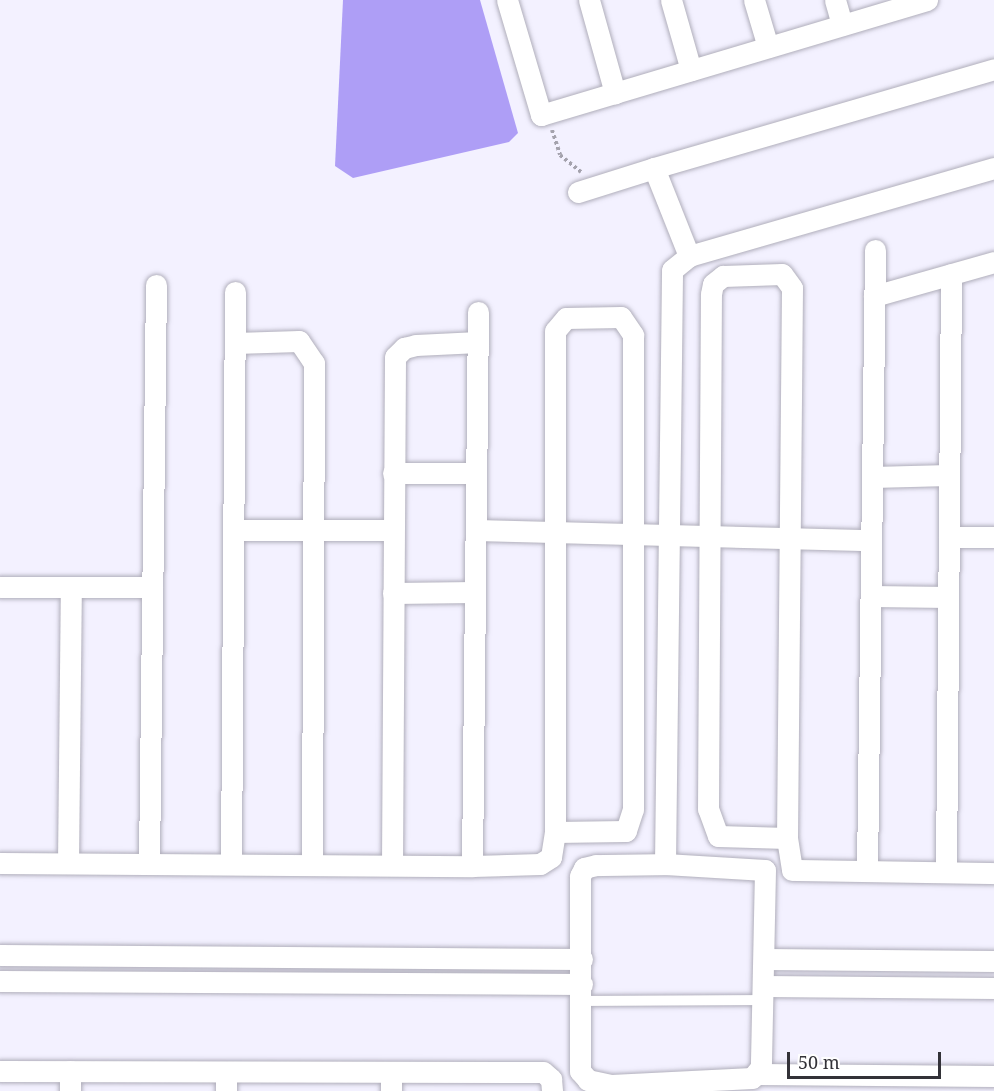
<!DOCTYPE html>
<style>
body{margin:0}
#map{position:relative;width:994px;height:1091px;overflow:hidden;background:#f3f1ff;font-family:"Noto Serif",serif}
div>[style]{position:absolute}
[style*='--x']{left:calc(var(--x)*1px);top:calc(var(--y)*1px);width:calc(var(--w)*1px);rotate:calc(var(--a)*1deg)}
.water>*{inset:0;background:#ae9ef6}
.path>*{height:4px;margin-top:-2px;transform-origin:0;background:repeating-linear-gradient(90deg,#a4a2ad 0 3px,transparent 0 6px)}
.roads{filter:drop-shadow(0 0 2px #b0aebb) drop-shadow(0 0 2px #b0aebb)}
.lane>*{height:10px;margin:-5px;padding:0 5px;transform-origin:5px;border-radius:5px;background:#fff}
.street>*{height:21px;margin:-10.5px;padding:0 10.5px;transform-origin:10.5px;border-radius:10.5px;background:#fff}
span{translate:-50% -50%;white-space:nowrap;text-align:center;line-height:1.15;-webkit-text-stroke:4.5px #fff;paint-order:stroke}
.scale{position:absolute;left:787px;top:1052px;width:154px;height:27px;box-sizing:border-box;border:3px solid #333238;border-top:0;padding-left:8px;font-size:18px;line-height:21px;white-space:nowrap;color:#333238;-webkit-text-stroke:4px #fff;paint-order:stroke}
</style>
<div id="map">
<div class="water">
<i style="clip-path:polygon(343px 0,480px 0,518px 133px,509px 142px,353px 178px,335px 166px)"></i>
</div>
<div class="path">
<i style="--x:552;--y:130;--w:26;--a:72"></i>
<i style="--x:560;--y:155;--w:27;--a:39"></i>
</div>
<div class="roads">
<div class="lane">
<i style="--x:581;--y:1001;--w:183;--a:-0.3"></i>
</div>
<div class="street">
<i style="--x:507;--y:0;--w:120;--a:73.5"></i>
<i style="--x:541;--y:115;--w:403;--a:-16.6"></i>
<i style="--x:589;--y:0;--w:97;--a:74.4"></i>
<i style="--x:671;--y:0;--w:73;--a:74.1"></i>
<i style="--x:754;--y:0;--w:49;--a:73.4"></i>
<i style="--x:835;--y:0;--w:26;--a:74"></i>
<i style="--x:654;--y:168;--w:354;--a:-16.2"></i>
<i style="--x:578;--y:192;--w:80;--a:-17.5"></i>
<i style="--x:654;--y:168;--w:95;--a:68.3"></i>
<i style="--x:874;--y:296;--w:125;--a:-15.8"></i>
<i style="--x:235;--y:343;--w:64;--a:-1.8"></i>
<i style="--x:299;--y:341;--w:27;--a:56"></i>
<i style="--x:314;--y:363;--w:502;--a:90.23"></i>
<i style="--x:393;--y:473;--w:83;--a:0"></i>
<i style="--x:872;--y:477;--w:77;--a:-1.5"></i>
<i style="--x:234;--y:530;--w:159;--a:0"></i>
<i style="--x:476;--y:530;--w:395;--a:1.5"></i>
<i style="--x:949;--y:537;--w:45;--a:0"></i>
<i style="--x:0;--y:587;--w:152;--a:0"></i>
<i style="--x:393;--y:593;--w:82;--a:-0.7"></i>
<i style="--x:871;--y:596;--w:77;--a:0.7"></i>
<i style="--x:787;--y:838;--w:69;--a:-178.3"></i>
<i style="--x:718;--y:836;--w:29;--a:-110"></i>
<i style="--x:708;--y:809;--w:515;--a:-89.67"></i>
<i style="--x:711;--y:294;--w:10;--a:-79"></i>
<i style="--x:713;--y:284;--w:13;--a:-39"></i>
<i style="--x:723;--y:276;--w:59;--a:-1.9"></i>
<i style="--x:782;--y:274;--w:17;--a:54"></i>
<i style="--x:792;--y:288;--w:550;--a:90.52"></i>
<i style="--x:787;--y:838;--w:32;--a:81"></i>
<i style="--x:792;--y:870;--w:202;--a:0.9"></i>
<i style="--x:0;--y:863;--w:472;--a:0.4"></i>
<i style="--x:472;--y:866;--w:68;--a:-1.7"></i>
<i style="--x:540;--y:864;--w:13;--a:-32"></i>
<i style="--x:551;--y:857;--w:25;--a:-81"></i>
<i style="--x:555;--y:832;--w:501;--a:-90"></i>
<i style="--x:555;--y:331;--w:17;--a:-50"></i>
<i style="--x:566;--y:318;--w:55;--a:-1"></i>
<i style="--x:621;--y:317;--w:22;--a:56"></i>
<i style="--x:633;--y:335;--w:474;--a:90"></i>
<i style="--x:633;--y:809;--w:23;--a:108"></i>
<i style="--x:626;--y:831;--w:71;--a:179.2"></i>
<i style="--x:68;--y:863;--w:276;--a:-89.4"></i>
<i style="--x:149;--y:864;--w:579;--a:-89.31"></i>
<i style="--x:231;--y:864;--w:572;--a:-89.6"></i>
<i style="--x:665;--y:864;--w:594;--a:-89.32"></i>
<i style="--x:672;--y:270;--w:22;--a:-39"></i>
<i style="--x:689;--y:256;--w:317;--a:-16.1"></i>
<i style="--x:665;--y:864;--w:100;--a:3.4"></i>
<i style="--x:765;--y:870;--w:197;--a:91.2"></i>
<i style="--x:761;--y:1067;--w:14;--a:129"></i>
<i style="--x:752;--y:1078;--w:141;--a:177.2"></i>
<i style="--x:611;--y:1085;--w:24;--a:-168"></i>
<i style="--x:588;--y:1080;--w:12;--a:-132"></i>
<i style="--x:580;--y:1071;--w:195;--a:-90"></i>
<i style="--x:580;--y:876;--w:9;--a:-63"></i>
<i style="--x:584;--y:868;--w:12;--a:-14"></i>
<i style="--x:596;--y:865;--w:69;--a:-0.8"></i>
<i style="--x:392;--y:865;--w:508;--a:-89.66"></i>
<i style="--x:395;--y:357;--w:13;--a:-45"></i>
<i style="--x:404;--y:348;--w:12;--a:-14"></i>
<i style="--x:416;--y:345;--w:62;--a:-2.8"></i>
<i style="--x:472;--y:866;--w:554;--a:-89.38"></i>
<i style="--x:867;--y:871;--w:621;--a:-89.26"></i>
<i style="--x:946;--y:872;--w:598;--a:-89.52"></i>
<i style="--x:0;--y:955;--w:582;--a:0.39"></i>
<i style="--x:764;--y:959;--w:230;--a:0.5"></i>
<i style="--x:0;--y:981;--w:582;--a:0.3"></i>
<i style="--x:764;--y:986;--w:230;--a:0.5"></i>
<i style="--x:0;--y:1071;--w:543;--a:0.11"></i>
<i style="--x:543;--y:1072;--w:11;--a:41"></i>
<i style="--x:551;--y:1079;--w:12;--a:85"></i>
<i style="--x:757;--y:1074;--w:237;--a:0.5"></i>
<i style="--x:70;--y:1091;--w:20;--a:-90"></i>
<i style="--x:226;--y:1091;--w:19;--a:-90"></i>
<i style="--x:391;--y:1091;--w:18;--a:-90"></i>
</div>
</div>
<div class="scale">50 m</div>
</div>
